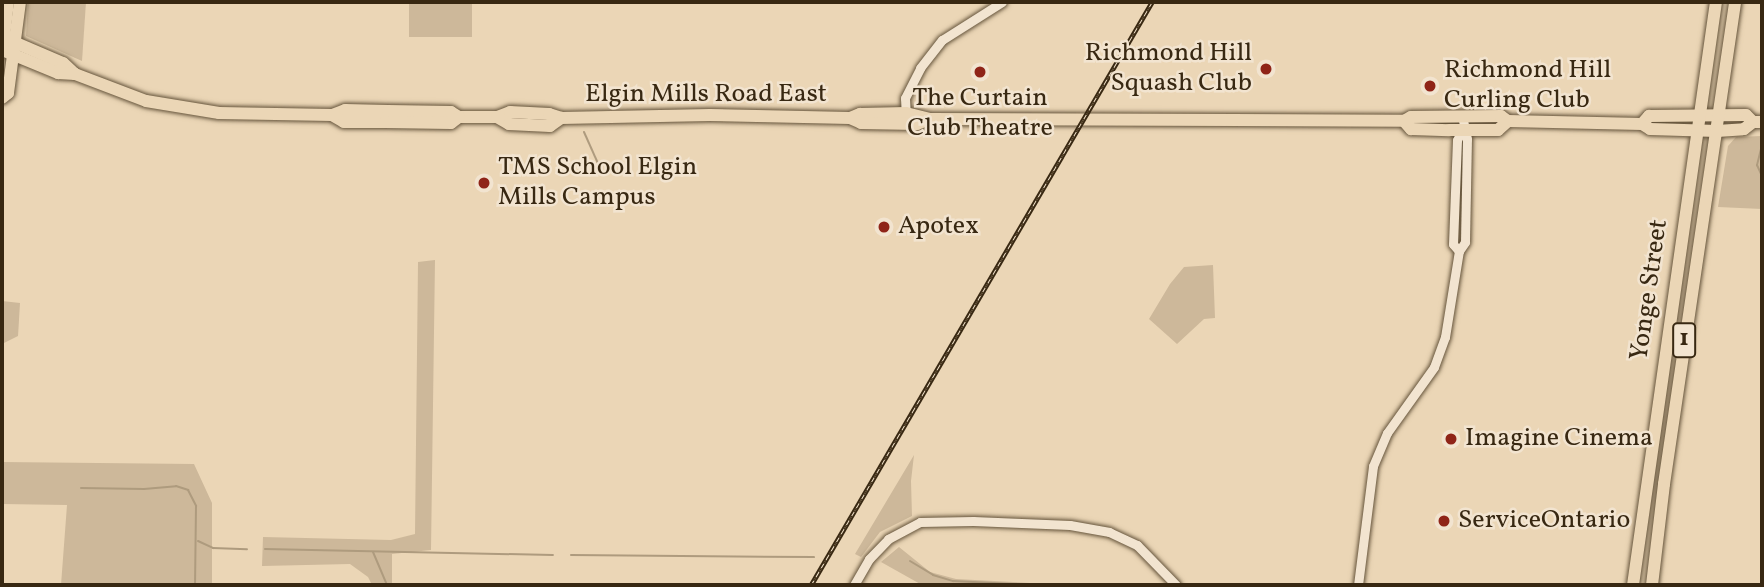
<!DOCTYPE html>
<style>
body{margin:0}
#map{position:relative;width:1764px;height:587px;overflow:hidden;background:#ebd6b6;font-family:Vollkorn,serif}
div>[style]{position:absolute}
[style*='--x']{left:calc(var(--x)*1px);top:calc(var(--y)*1px);width:calc(var(--w)*1px);rotate:calc(var(--a)*1deg)}
.green>*{inset:0;background:#cdb89a;transform-origin:0 0}
.stream>*{height:2px;margin:-1px;padding:0 1px;transform-origin:1px;border-radius:1px;background:#ae9b7e}
.roads{filter:drop-shadow(0 0 2px #65543b) drop-shadow(0 0 2px #65543b)}
.minor>*{height:9px;margin:-4.5px;padding:0 4.5px;transform-origin:4.5px;border-radius:4.5px;background:#f2e4d0}
.major>*{height:12px;margin:-6px;padding:0 6px;transform-origin:6px;border-radius:6px;background:#ebd6b6}
.rail>*{height:4.5px;margin-top:-2.25px;transform-origin:0;background:repeating-linear-gradient(90deg,#f2e4d0 0 5px,#382812 0 10px);box-sizing:border-box;border-block:2px solid #382812}
.dots>*{width:19px;height:19px;translate:-50% -50%;box-sizing:border-box;border:4px solid #f2e4d0;border-radius:50%}
span{translate:-50% -50%;white-space:nowrap;text-align:center;line-height:1.15;-webkit-text-stroke:5px #f2e4d0;paint-order:stroke}
.shield-label span{padding:2px 5px;background:#f2e4d0;border:2px solid;border-radius:5px;-webkit-text-stroke-width:0}
.shield-label{font-size:24px;color:#382812;font-weight:700}
.poi-label{font-size:26px;color:#382812}
.right{translate:-100% -50%;text-align:right}
.left{translate:0 -50%;text-align:left}
.street-label{font-size:26px;color:#382812}
.frame{position:absolute;inset:0;border:4px solid #382812;pointer-events:none}
</style>
<div id="map">
<div class="green">
<i style="clip-path:polygon(28px 2px,86px 2px,82px 61px,26px 36px)"></i>
<i style="left:409px;top:2px;width:63px;height:35px"></i>
<i style="clip-path:polygon(1762px 136px,1762px 209px,1718px 207px,1728px 146px,1736px 137px)"></i>
<i style="clip-path:polygon(435px 260px,431px 550px,392px 554px,392px 585px,372px 585px,368px 577px,350px 564px,262px 566px,263px 537px,391px 540px,415px 534px,418px 262px)"></i>
<i style="clip-path:polygon(1213px 265px,1215px 318px,1204px 319px,1177px 344px,1149px 319px,1170px 284px,1184px 267px)"></i>
<i style="clip-path:polygon(2px 301px,20px 303px,18px 336px,2px 344px)"></i>
<i style="clip-path:polygon(914px 455px,911px 481px,912px 516px,880px 532px,861px 557px,855px 554px)"></i>
<i style="clip-path:polygon(2px 462px,194px 464px,212px 503px,212px 585px,61px 585px,67px 505px,2px 504px)"></i>
<i style="clip-path:polygon(899px 547px,930px 572px,956px 579px,1067px 585px,922px 585px,881px 562px)"></i>
</div>
<div class="stream">
<i style="--x:584;--y:132;--w:39;--a:66"></i>
<i style="--x:1762;--y:145;--w:21;--a:104"></i>
<i style="--x:1757;--y:165;--w:12;--a:66"></i>
<i style="--x:81;--y:488;--w:63;--a:0.9"></i>
<i style="--x:144;--y:489;--w:32;--a:-5"></i>
<i style="--x:176;--y:486;--w:13;--a:18"></i>
<i style="--x:188;--y:490;--w:18;--a:63"></i>
<i style="--x:196;--y:506;--w:79;--a:90.7"></i>
<i style="--x:198;--y:541;--w:17;--a:25"></i>
<i style="--x:213;--y:548;--w:34;--a:2"></i>
<i style="--x:265;--y:549;--w:288;--a:1.2"></i>
<i style="--x:373;--y:552;--w:36;--a:67"></i>
<i style="--x:571;--y:555;--w:243;--a:0.5"></i>
<i style="--x:910;--y:561;--w:27;--a:31"></i>
<i style="--x:933;--y:575;--w:21;--a:17"></i>
<i style="--x:953;--y:581;--w:81;--a:2.8"></i>
<i style="--x:1047;--y:585;--w:17;--a:0"></i>
</div>
<div class="roads">
<div class="minor">
<i style="--x:906;--y:117;--w:19;--a:-93"></i>
<i style="--x:905;--y:98;--w:34;--a:-63"></i>
<i style="--x:920;--y:68;--w:36;--a:-52"></i>
<i style="--x:942;--y:40;--w:71;--a:-32.3"></i>
<i style="--x:1459;--y:251;--w:9;--a:-131"></i>
<i style="--x:1453;--y:244;--w:104;--a:-87.8"></i>
<i style="--x:1457;--y:140;--w:11;--a:-63"></i>
<i style="--x:854;--y:585;--w:30;--a:-60"></i>
<i style="--x:869;--y:559;--w:28;--a:-46"></i>
<i style="--x:888;--y:539;--w:36;--a:-28"></i>
<i style="--x:920;--y:522;--w:53;--a:-1.1"></i>
<i style="--x:973;--y:521;--w:97;--a:2.4"></i>
<i style="--x:1070;--y:525;--w:40;--a:10"></i>
<i style="--x:1109;--y:532;--w:31;--a:25"></i>
<i style="--x:1137;--y:545;--w:56;--a:45.7"></i>
<i style="--x:1358;--y:585;--w:120;--a:-82.8"></i>
<i style="--x:1373;--y:466;--w:36;--a:-67"></i>
<i style="--x:1387;--y:433;--w:81;--a:-54.5"></i>
<i style="--x:1434;--y:367;--w:32;--a:-70"></i>
<i style="--x:1445;--y:337;--w:87;--a:-80.8"></i>
<i style="--x:1459;--y:251;--w:11;--a:-56"></i>
<i style="--x:1465;--y:242;--w:103;--a:-88.9"></i>
<i style="--x:1467;--y:139;--w:24;--a:-102"></i>
</div>
<div class="major">
<i style="--x:2;--y:37;--w:66;--a:23.1"></i>
<i style="--x:63;--y:63;--w:16;--a:43"></i>
<i style="--x:3;--y:45;--w:43;--a:-83.4"></i>
<i style="--x:2;--y:50;--w:61;--a:22.3"></i>
<i style="--x:58;--y:73;--w:17;--a:3"></i>
<i style="--x:75;--y:74;--w:76;--a:20.8"></i>
<i style="--x:146;--y:101;--w:74;--a:9.3"></i>
<i style="--x:219;--y:113;--w:113;--a:1"></i>
<i style="--x:332;--y:115;--w:14;--a:-21"></i>
<i style="--x:345;--y:110;--w:43;--a:1.3"></i>
<i style="--x:388;--y:111;--w:63;--a:0.9"></i>
<i style="--x:451;--y:112;--w:9;--a:32"></i>
<i style="--x:459;--y:117;--w:38;--a:0"></i>
<i style="--x:497;--y:117;--w:14;--a:-21"></i>
<i style="--x:510;--y:112;--w:39;--a:3"></i>
<i style="--x:549;--y:114;--w:13;--a:18"></i>
<i style="--x:561;--y:118;--w:149;--a:-1.2"></i>
<i style="--x:710;--y:115;--w:140;--a:1.2"></i>
<i style="--x:850;--y:118;--w:11;--a:-22"></i>
<i style="--x:860;--y:114;--w:46;--a:-1.2"></i>
<i style="--x:906;--y:113;--w:25;--a:14"></i>
<i style="--x:2;--y:98;--w:8;--a:-40"></i>
<i style="--x:8;--y:93;--w:92;--a:-82.5"></i>
<i style="--x:332;--y:115;--w:14;--a:30"></i>
<i style="--x:344;--y:122;--w:41;--a:0"></i>
<i style="--x:385;--y:122;--w:66;--a:0.9"></i>
<i style="--x:451;--y:123;--w:10;--a:-37"></i>
<i style="--x:497;--y:117;--w:14;--a:30"></i>
<i style="--x:509;--y:124;--w:41;--a:2.8"></i>
<i style="--x:550;--y:126;--w:14;--a:-36"></i>
<i style="--x:850;--y:118;--w:12;--a:24"></i>
<i style="--x:861;--y:123;--w:56;--a:1"></i>
<i style="--x:917;--y:124;--w:14;--a:-21"></i>
<i style="--x:930;--y:119;--w:474;--a:0.2"></i>
<i style="--x:1404;--y:121;--w:8;--a:-30"></i>
<i style="--x:1411;--y:117;--w:90;--a:-0.6"></i>
<i style="--x:1501;--y:116;--w:9;--a:36"></i>
<i style="--x:1508;--y:121;--w:134;--a:1.3"></i>
<i style="--x:1642;--y:124;--w:9;--a:32"></i>
<i style="--x:1650;--y:129;--w:67;--a:1.7"></i>
<i style="--x:1717;--y:131;--w:27;--a:-4"></i>
<i style="--x:1744;--y:129;--w:11;--a:-38"></i>
<i style="--x:1404;--y:121;--w:11;--a:49"></i>
<i style="--x:1411;--y:129;--w:38;--a:2"></i>
<i style="--x:1449;--y:130;--w:49;--a:0"></i>
<i style="--x:1498;--y:130;--w:13;--a:-42"></i>
<i style="--x:1642;--y:124;--w:11;--a:-49"></i>
<i style="--x:1649;--y:116;--w:97;--a:-0.6"></i>
<i style="--x:1746;--y:115;--w:10;--a:45"></i>
<i style="--x:1753;--y:122;--w:9;--a:0"></i>
<i style="--x:1633;--y:585;--w:589;--a:-81.9"></i>
<i style="--x:1652;--y:585;--w:102;--a:-83.2"></i>
<i style="--x:1664;--y:484;--w:487;--a:-81.6"></i>
</div>
</div>
<div class="rail">
<i style="--x:811;--y:585;--w:675;--a:-59.68"></i>
</div>
<div class="dots">
<i style="left:1266px;top:69px;background:#8f2418"></i>
<i style="left:980px;top:72px;background:#8f2418"></i>
<i style="left:1430px;top:86px;background:#8f2418"></i>
<i style="left:484px;top:183px;background:#8f2418"></i>
<i style="left:884px;top:227px;background:#8f2418"></i>
<i style="left:1451px;top:439px;background:#8f2418"></i>
<i style="left:1444px;top:521px;background:#8f2418"></i>
</div>
<div class="shield-label">
<span style="left:1684px;top:340px">1</span>
</div>
<div class="poi-label">
<span class="right" style="left:1252px;top:69px">Richmond Hill<br>Squash Club</span>
<span class="left" style="left:1444px;top:86px">Richmond Hill<br>Curling Club</span>
<span style="left:980px;top:114px">The Curtain<br>Club Theatre</span>
<span class="left" style="left:498px;top:183px">TMS School Elgin<br>Mills Campus</span>
<span class="left" style="left:898px;top:227px">Apotex</span>
<span class="left" style="left:1465px;top:439px">Imagine Cinema</span>
<span class="left" style="left:1458px;top:521px">ServiceOntario</span>
</div>
<div class="street-label">
<span style="left:706px;top:95px">Elgin Mills Road East</span>
<span style="left:1650px;top:290px;rotate:-82deg">Yonge Street</span>
</div>
<div class="frame"></div>
</div>
